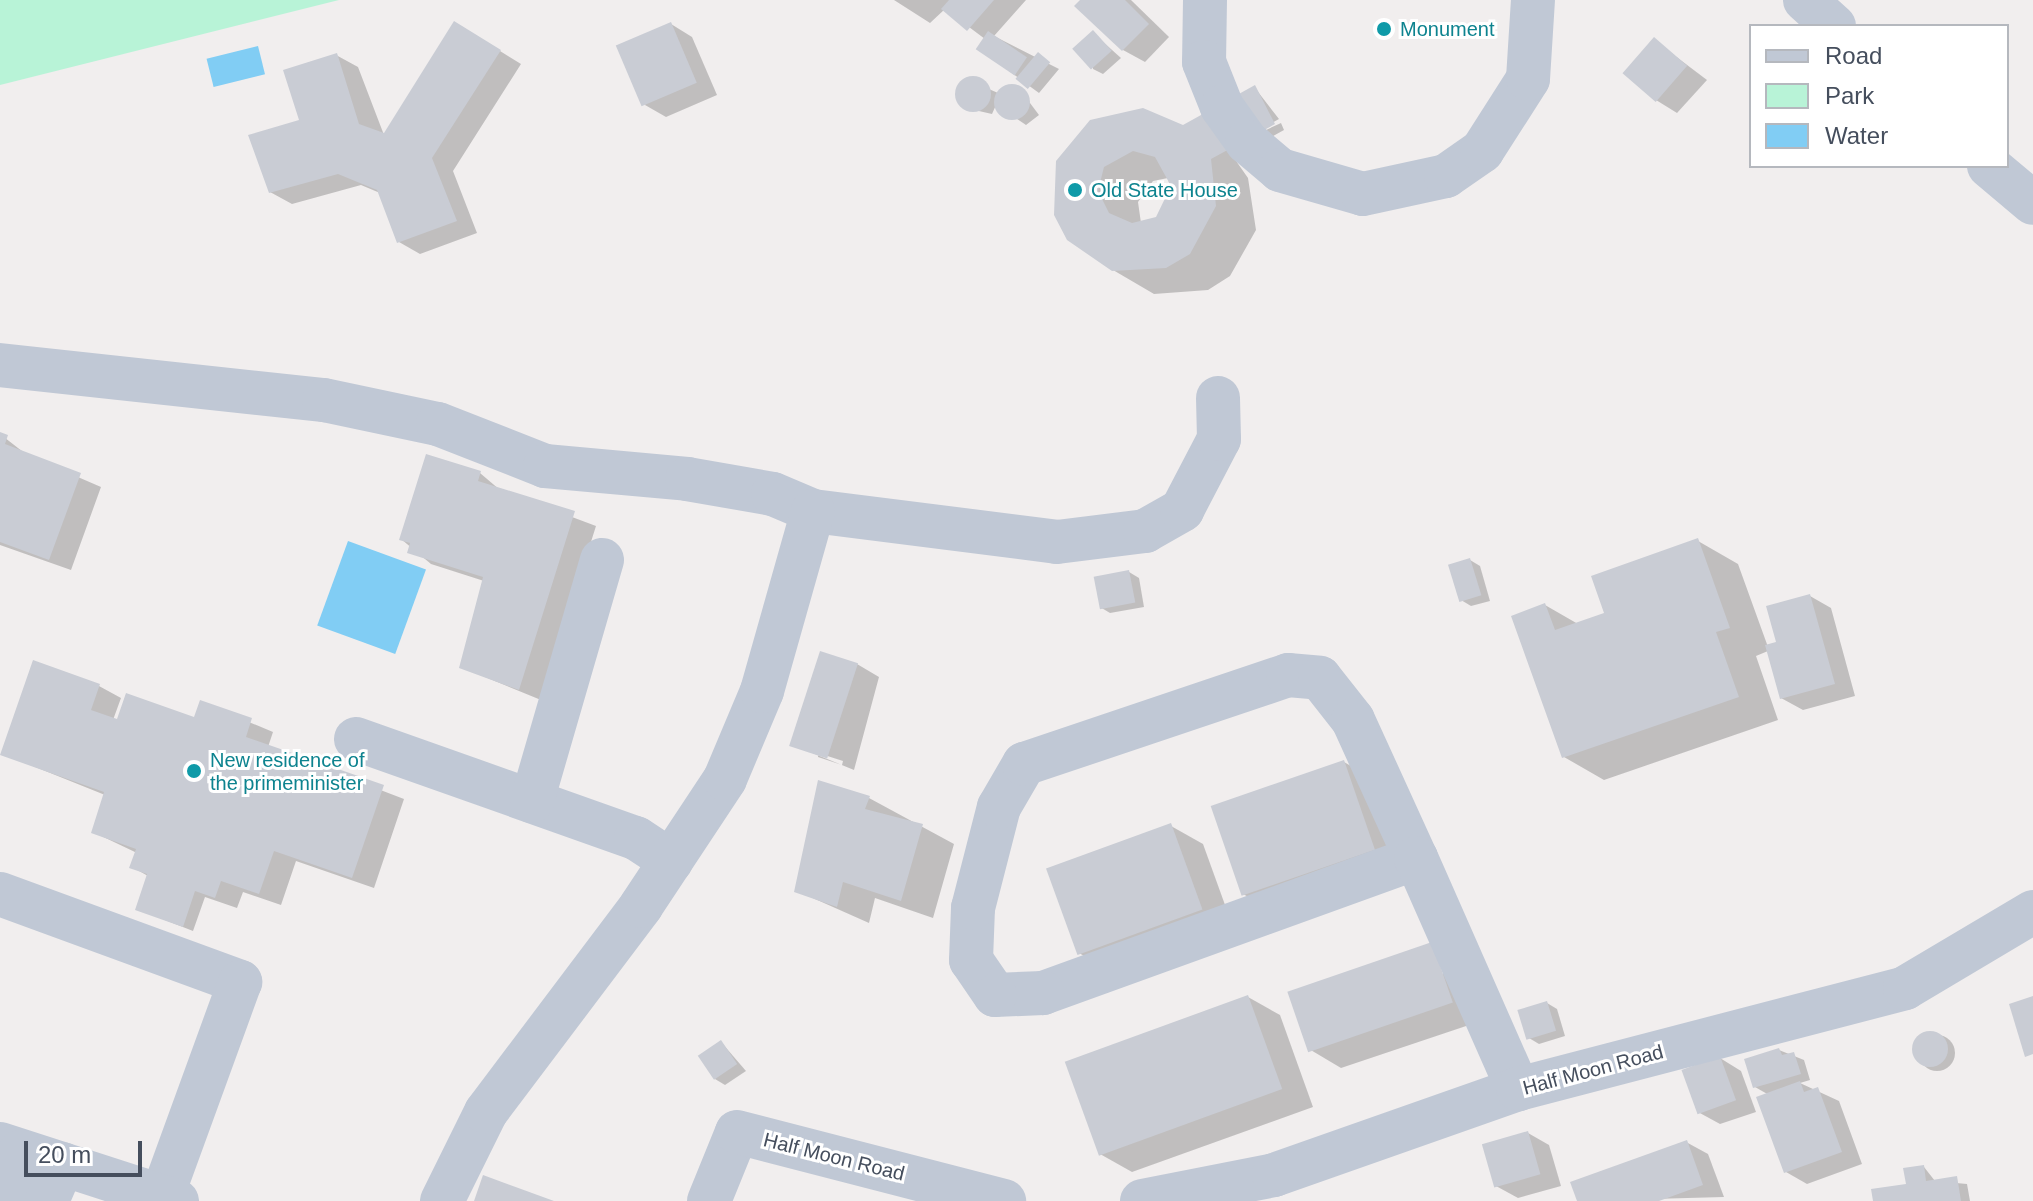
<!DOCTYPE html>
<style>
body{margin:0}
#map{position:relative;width:2033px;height:1201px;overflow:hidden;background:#f1eeee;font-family:Arial,sans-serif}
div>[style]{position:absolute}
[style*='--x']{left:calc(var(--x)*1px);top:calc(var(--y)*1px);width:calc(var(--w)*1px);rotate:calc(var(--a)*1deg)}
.green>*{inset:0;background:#b8f3d7}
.water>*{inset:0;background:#81cdf4;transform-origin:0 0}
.shadow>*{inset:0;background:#0003}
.round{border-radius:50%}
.building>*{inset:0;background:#c9ccd4;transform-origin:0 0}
.minor>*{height:44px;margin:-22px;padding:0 22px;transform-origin:22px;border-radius:22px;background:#c0c8d5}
.dots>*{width:22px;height:22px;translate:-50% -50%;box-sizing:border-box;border:4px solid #fff;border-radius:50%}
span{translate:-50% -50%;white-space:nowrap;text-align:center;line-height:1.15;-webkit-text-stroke:6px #fff;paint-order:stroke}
.culture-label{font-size:20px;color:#0d838f}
.left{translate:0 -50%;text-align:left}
.street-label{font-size:20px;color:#454e5d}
.legend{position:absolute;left:1749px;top:24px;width:260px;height:144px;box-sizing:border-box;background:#fff;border:2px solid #b5b8be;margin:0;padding:10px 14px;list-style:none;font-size:24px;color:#454e5d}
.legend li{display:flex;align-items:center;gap:16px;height:40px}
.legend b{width:40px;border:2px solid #b5b8be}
.scale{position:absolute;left:24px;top:1141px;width:118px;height:36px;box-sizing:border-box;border:4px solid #454e5d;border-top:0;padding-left:10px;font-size:24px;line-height:28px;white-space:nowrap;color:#454e5d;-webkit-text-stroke:6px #fff;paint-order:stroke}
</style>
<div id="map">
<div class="green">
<i style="clip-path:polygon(0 0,339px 0,0 85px)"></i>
</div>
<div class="water">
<i style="left:258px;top:46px;width:29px;height:53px;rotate:76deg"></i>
<i style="left:348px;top:541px;width:83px;height:90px;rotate:20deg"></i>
</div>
<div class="shadow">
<i style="clip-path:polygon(894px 0,1026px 0,994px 36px,1059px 69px,1039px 93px,979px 49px,985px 39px,945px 9px,930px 23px)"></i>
<i style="clip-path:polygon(1083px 0,1131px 0,1169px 37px,1145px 62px,1123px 50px)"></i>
<i style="clip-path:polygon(671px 24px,692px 37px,717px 95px,666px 117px,645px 105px)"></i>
<i style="clip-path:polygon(1093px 33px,1121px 58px,1103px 74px,1093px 69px)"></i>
<i style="clip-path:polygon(476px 36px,521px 64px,453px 171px,477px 233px,420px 254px,399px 242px,380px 193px,361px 185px,292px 204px,270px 192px,336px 55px,358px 67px,384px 135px)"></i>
<i style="clip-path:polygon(1654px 40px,1707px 80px,1677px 113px,1656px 100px)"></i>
<i style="clip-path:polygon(966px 79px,998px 93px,1018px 87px,1039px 115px,1026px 125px,996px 105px,992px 114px,970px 109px,957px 90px)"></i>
<i style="clip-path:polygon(evenodd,1255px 88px,1279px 119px,1223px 150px,1281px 123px,1284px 130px,1234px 158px,1248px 178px,1256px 230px,1230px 276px,1208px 290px,1154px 294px,1113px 270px,1058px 162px,1192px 133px,1255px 88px,1168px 178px,1172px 198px,1157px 218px,1141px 223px,1138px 202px,1153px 181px,1168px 178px)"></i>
<i style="clip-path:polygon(0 434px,27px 455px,101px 487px,71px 570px,0 545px)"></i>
<i style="clip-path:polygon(480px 473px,500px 490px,596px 526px,541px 700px,461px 667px,484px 581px,431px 564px,401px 539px)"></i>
<i style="clip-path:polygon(1698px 541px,1738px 564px,1768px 647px,1779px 644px,1810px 596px,1831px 608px,1855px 696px,1803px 710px,1781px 698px,1768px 651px,1756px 656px,1778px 720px,1604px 780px,1564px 757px,1545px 605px,1578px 624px,1607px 614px)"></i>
<i style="clip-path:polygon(1470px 560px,1480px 566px,1490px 601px,1471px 606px,1461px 600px)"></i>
<i style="clip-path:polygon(1129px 572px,1139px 578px,1144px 607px,1110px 613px,1100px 607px)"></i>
<i style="clip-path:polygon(evenodd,857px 664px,879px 677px,854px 770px,798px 747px,857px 664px,818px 753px,843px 761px,842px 765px,818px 757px,818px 753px)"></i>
<i style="clip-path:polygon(99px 686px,121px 698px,113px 720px,195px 720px,201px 702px,273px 732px,268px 747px,404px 799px,374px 888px,296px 861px,281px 905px,243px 892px,237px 908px,205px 897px,193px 931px,137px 909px,148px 876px,132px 867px,137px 853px,93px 832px,105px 795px,3px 754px)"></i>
<i style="clip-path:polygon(1344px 762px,1375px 780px,1405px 868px,1275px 912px,1243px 894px)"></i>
<i style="clip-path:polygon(869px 798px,954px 844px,933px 918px,875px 898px,869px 923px,797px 891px)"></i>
<i style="clip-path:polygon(1171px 826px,1203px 844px,1233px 927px,1110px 971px,1079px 953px)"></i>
<i style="clip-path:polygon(1463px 963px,1484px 1020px,1341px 1068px,1309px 1049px)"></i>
<i style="clip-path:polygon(1248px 997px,1280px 1015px,1313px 1107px,1132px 1172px,1100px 1154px)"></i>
<i style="clip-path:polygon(1547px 1003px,1557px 1009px,1565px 1036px,1539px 1044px,1529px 1038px)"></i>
<i class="round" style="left:1919px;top:1035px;width:36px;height:36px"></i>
<i style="clip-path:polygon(721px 1042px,746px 1071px,725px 1085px,715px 1079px)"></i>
<i style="clip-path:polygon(1779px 1050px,1804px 1060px,1810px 1080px,1800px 1083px,1839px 1101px,1862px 1164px,1807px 1184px,1786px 1172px,1769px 1095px,1755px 1087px)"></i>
<i style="clip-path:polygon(1720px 1058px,1741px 1071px,1756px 1112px,1720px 1124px,1698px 1112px)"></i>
<i style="clip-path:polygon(1528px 1133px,1549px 1145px,1561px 1186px,1518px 1198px,1496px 1186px)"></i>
<i style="clip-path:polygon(1686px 1142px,1708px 1154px,1724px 1197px,1579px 1201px)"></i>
<i style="clip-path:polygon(1924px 1167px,1935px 1181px,1967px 1184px,1970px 1201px,1875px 1201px,1908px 1185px)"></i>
</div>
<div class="building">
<i style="clip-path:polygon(949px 0,994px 0,967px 31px,941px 9px)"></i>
<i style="clip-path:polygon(1080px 0,1125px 0,1149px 24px,1122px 51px,1074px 6px)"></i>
<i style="clip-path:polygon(454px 21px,501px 50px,432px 158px,457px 221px,397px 243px,377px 190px,338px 174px,269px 193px,248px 135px,299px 120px,283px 70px,337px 53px,359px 124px,384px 133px)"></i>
<i style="left:671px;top:22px;width:66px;height:60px;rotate:67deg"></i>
<i style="left:1093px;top:30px;width:28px;height:28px;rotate:48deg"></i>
<i style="left:988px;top:31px;width:47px;height:22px;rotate:34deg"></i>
<i style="left:1654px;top:37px;width:44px;height:48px;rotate:41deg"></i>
<i style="left:1038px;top:52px;width:16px;height:35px;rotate:40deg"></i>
<i class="round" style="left:955px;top:76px;width:36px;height:36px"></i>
<i class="round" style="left:994px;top:84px;width:36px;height:36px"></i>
<i style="clip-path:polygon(evenodd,1255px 85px,1275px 124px,1211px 159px,1216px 206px,1190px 254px,1166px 268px,1112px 271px,1067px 240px,1054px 215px,1056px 161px,1090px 120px,1143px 108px,1183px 125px,1255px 85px,1133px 151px,1155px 157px,1171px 186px,1156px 217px,1132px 223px,1109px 213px,1098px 191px,1104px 167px,1133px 151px)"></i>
<i style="clip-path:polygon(0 432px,8px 435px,5px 444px,81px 473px,49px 560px,0 542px)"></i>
<i style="clip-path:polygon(426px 454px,481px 471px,478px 481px,575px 511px,519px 690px,459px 668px,483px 577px,407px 553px,410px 543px,399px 540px)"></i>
<i style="clip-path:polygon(1698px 538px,1730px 628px,1716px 632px,1739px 697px,1562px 758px,1511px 616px,1545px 603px,1555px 630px,1604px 613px,1591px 576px)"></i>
<i style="left:1470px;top:558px;width:39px;height:23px;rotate:73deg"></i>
<i style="left:1129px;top:570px;width:33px;height:36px;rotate:79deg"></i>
<i style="clip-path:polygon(1810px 594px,1835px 684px,1780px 699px,1765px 645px,1776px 642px,1766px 606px)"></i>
<i style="left:820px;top:651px;width:40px;height:100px;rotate:18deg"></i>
<i style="clip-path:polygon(33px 660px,100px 684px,91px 710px,117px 719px,126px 693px,194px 717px,200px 700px,252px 718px,246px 737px,384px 785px,352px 878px,274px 851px,259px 894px,221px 881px,215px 898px,195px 891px,183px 927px,135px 910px,147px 874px,129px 868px,136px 849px,91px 833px,104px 792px,0 755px)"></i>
<i style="left:1344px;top:760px;width:95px;height:141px;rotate:71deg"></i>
<i style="clip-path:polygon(818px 780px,870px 796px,865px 809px,923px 824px,901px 901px,843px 882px,837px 907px,794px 892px)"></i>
<i style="left:1171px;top:823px;width:92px;height:133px;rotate:70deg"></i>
<i style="left:1432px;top:942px;width:64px;height:153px;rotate:71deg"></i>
<i style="left:1248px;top:995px;width:100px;height:195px;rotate:70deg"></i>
<i style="clip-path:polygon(2033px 996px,2033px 1054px,2025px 1057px,2009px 1004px)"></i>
<i style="left:1547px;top:1001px;width:31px;height:31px;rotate:73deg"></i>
<i class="round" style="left:1912px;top:1031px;width:36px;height:36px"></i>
<i style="left:721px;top:1040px;width:29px;height:28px;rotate:56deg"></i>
<i style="clip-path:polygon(1779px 1048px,1782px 1055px,1794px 1052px,1801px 1074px,1753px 1088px,1744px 1059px)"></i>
<i style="left:1720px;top:1056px;width:47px;height:41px;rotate:70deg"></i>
<i style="clip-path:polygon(1800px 1081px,1804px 1092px,1818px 1087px,1842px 1152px,1784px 1173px,1756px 1097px)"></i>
<i style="left:1528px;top:1131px;width:45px;height:48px;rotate:74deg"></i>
<i style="clip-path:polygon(1687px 1140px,1703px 1185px,1659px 1201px,1577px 1201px,1570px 1182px)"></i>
<i style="clip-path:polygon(1924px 1165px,1926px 1181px,1957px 1176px,1961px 1201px,1873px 1201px,1871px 1189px,1906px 1184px,1903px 1168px)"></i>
<i style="clip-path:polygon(483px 1175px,554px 1201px,474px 1201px)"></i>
</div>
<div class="minor">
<i style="--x:1205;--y:0;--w:62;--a:90.9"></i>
<i style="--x:1204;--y:62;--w:48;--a:68.2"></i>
<i style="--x:1222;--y:107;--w:43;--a:54.5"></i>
<i style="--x:1247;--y:142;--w:43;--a:40.3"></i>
<i style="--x:1280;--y:170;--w:86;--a:16.1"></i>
<i style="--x:1363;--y:194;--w:85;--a:-12.2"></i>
<i style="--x:1446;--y:176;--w:44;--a:-34.8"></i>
<i style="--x:1482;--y:151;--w:85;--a:-57.4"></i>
<i style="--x:1528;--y:79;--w:79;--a:-86.4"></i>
<i style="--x:1805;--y:0;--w:39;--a:42"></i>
<i style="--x:1989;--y:166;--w:57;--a:40.1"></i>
<i style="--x:0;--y:365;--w:326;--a:6.2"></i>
<i style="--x:324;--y:400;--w:116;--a:11.9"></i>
<i style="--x:438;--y:424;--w:115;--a:21.4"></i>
<i style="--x:545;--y:466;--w:143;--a:5.2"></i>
<i style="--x:687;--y:479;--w:87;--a:9.9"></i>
<i style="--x:773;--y:494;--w:43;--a:23"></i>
<i style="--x:813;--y:511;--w:246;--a:7.2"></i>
<i style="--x:1057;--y:542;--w:89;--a:-7.1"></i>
<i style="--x:1145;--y:531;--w:43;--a:-29.6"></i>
<i style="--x:1182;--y:510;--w:80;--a:-62.5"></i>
<i style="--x:1219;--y:439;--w:41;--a:-91.4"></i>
<i style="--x:356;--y:739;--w:297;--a:19.5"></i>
<i style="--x:636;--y:838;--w:42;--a:33.3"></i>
<i style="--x:532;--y:801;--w:251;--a:-73.8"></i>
<i style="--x:1416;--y:858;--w:397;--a:160.1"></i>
<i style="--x:1043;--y:993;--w:48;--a:177.6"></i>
<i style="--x:995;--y:995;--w:42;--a:-124.4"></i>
<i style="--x:971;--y:960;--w:52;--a:-87.8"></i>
<i style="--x:973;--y:908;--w:104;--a:-75.6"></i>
<i style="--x:999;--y:807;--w:50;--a:-59.8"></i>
<i style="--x:1024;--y:764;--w:279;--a:-18.6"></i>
<i style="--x:1288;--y:675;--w:32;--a:5"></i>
<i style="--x:1320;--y:678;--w:53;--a:51.8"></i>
<i style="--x:1353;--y:720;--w:152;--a:65.5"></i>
<i style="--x:1416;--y:858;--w:253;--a:66.2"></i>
<i style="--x:0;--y:894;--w:256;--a:20.1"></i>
<i style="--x:240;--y:982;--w:228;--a:110"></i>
<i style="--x:0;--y:1144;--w:186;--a:17.9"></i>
<i style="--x:4;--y:1201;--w:52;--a:-71.9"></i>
<i style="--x:47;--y:1201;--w:40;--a:-66.6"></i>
<i style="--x:442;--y:1201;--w:99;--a:-63.7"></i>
<i style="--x:486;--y:1112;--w:258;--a:-53"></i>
<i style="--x:641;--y:906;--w:152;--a:-56.5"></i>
<i style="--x:725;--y:779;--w:95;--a:-67.2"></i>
<i style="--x:762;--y:691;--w:187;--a:-74.2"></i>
<i style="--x:709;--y:1201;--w:74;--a:-67.9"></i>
<i style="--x:737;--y:1132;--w:276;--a:14.5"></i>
<i style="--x:1142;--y:1201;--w:135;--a:-11.1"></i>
<i style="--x:1274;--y:1175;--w:259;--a:-19.4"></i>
<i style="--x:1518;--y:1089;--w:400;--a:-14.6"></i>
<i style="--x:1905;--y:988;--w:149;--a:-30.7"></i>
</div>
<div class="dots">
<i style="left:1384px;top:29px;background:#0f9aa8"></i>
<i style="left:1075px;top:190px;background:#0f9aa8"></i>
<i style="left:194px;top:771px;background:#0f9aa8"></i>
</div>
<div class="culture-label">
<span class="left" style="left:1400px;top:29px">Monument</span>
<span class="left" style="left:1091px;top:190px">Old State House</span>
<span class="left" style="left:210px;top:772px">New residence of<br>the primeminister</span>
</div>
<div class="street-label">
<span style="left:1593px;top:1070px;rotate:-15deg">Half Moon Road</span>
<span style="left:834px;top:1157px;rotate:14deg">Half Moon Road</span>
</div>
<ul class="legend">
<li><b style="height:10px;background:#c0c8d5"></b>Road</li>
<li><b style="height:22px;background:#b8f3d7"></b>Park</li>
<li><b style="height:22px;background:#81cdf4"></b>Water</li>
</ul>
<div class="scale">20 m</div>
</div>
